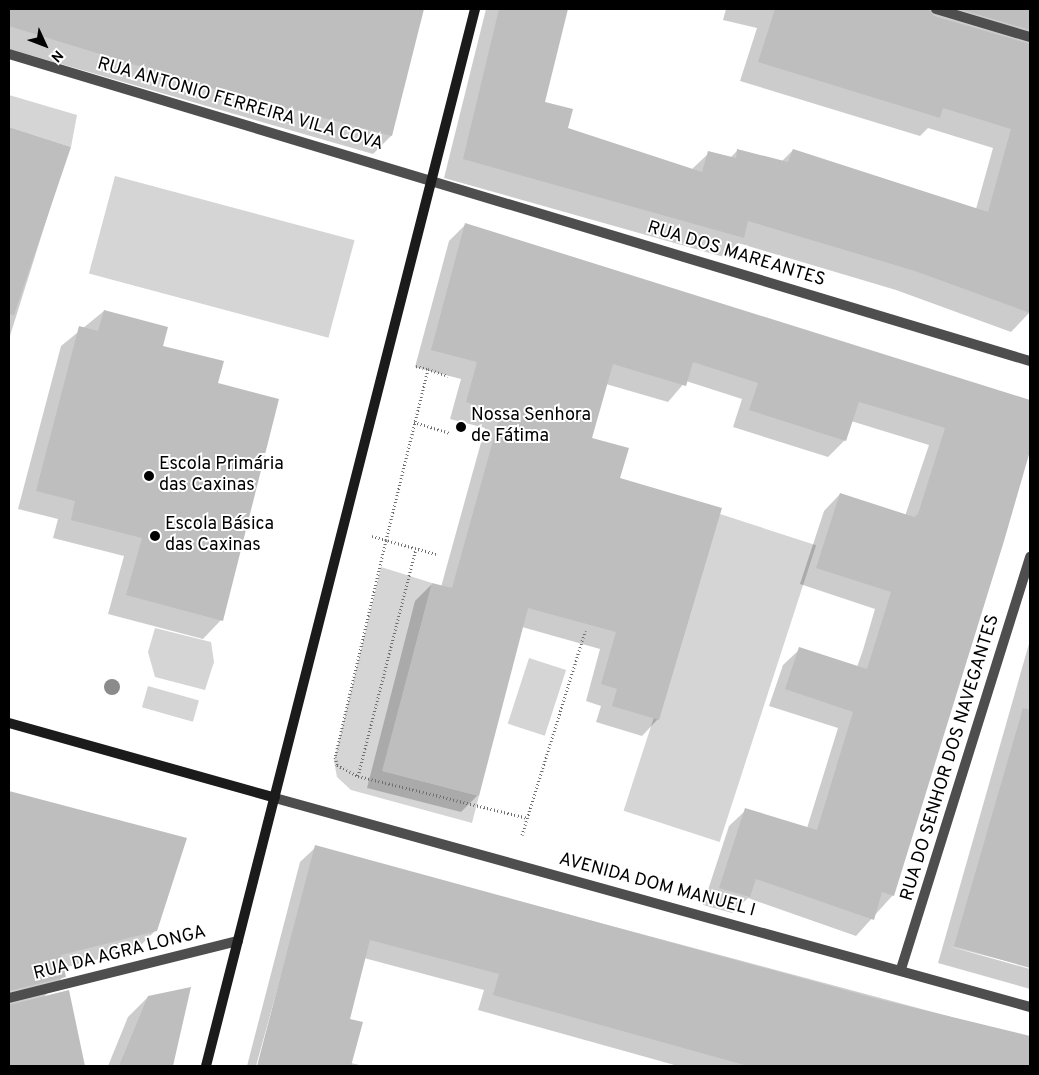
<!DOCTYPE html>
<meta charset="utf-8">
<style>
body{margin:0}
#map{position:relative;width:1039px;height:1075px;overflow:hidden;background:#fff;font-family:Overpass,sans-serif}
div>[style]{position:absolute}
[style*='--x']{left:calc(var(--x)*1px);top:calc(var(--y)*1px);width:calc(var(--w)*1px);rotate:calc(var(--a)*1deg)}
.green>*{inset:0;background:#d5d5d5;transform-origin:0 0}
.shadow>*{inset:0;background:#0003}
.building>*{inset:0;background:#bebebe}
.path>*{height:3px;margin-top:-1.5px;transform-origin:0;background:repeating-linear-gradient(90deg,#707070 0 1px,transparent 0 3.5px)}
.lane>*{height:10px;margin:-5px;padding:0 5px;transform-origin:5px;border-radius:5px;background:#4e4e4e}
.street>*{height:10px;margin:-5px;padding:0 5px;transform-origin:5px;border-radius:5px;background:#4e4e4e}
.secondary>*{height:10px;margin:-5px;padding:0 5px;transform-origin:5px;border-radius:5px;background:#1b1b1b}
.trees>*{width:16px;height:16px;margin:-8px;border-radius:50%;background:#8b8b8b}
.dots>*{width:14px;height:14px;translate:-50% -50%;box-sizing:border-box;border:2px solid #fff;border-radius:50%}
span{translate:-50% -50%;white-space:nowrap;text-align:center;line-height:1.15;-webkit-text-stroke:4px #fff;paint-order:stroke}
.street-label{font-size:18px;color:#000}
.poi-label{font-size:18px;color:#000}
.left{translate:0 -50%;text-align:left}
.frame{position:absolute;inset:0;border:10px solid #000;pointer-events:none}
.north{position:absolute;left:20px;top:20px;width:50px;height:50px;-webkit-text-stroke:4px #fff;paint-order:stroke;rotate:133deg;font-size:14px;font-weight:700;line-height:20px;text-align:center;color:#000}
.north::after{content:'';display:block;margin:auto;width:18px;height:22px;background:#000;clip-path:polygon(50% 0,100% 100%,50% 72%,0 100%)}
</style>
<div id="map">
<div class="green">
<i style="clip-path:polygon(9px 95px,77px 115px,71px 147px,9px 127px)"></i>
<i style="left:115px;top:176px;width:248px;height:101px;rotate:15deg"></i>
<i style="left:720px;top:514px;width:101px;height:312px;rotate:18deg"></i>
<i style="clip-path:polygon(381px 567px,432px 583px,383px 771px,479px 796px,472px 823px,351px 790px,337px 777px,334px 761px)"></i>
<i style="clip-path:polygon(155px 628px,211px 642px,214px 662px,205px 690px,155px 677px,148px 652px)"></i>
<i style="left:529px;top:658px;width:39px;height:69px;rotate:18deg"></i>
<i style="left:148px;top:686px;width:53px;height:22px;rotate:16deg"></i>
</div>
<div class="shadow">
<i style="clip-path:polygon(9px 9px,313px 10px,422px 9px,391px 136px,373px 154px,9px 49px)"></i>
<i style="clip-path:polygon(486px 9px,567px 9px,544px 103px,567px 129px,691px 170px,709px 153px,730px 158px,738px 150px,782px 161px,793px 150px,976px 209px,993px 148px,928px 128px,920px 136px,740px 81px,757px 28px,723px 20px,726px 9px,1030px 9px,1030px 312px,1011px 332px,896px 290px,738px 243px,724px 257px,444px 178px)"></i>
<i style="clip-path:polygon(9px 128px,69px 148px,9px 339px)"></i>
<i style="clip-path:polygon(465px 225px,1030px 401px,1030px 448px,893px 895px,856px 936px,748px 898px,732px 913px,703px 905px,729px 826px,746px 810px,807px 828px,838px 728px,769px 706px,783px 665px,800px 649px,857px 667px,863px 650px,875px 609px,800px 584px,824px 511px,840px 494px,905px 516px,929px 445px,851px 421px,845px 440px,828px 457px,733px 427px,742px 399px,686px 381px,668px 402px,606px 384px,591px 439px,619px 479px,658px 719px,642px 736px,596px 722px,601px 706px,586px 701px,600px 649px,522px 627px,478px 795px,461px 812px,367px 788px,415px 601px,432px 584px,441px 587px,485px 428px,450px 419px,461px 379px,415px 367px,449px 241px)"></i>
<i style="clip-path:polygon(104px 311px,216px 384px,221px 620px,203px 639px,108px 614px,124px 556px,53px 538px,58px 519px,18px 509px,61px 346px)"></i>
<i style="clip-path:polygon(1030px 640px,1030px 881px,1020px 913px,1030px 915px,1030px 967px,948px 946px,1030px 969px,1030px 989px,938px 963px)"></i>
<i style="clip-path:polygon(9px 792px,185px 839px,156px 930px,136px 950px,63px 968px,64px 976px,43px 998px,68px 992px,84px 1066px,9px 1066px)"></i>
<i style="clip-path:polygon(316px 847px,1030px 1038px,1030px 1066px,678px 1066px,478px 1010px,484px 990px,364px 958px,348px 1020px,351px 1063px,364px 1066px,259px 1066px,312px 864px,256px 1066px,247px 1066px,300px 862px)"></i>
<i style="clip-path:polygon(190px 989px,171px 1066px,108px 1066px,128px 1017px,148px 997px)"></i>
</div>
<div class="building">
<i style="clip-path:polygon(9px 9px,424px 9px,392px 136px,207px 87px,9px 26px)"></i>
<i style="clip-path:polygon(499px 9px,568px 9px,545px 102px,573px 109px,568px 128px,702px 172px,708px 151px,736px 158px,737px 149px,788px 162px,793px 149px,988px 212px,1011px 129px,943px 108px,940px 118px,758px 62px,775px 9px,929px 9px,934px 16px,1030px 44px,1030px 313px,915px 271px,748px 221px,744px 238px,463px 159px)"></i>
<i style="clip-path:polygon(959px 9px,1030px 9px,1030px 30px)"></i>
<i style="clip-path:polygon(9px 127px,71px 147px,14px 315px,9px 314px)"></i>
<i style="clip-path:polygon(465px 223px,1030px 400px,1030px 451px,1004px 541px,894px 896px,882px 892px,874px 920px,756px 879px,750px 897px,719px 888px,745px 808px,817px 830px,853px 712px,785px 689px,799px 647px,867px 669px,891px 592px,816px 568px,840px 493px,914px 517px,918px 514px,945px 428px,890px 411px,859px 402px,846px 441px,749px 410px,758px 383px,693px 362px,686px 386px,613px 364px,592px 438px,629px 448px,620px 478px,722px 508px,659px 720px,612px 706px,617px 689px,601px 684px,616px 632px,528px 608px,479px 796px,382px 771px,432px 583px,452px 588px,501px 412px,466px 402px,477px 362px,431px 350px)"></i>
<i style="clip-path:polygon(104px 310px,168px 327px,163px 346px,224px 361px,218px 383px,279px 399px,223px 621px,126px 595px,142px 538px,71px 520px,75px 501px,36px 491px,79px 326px,98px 331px)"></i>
<i style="clip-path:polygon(1023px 708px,1030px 710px,1030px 968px,954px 946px)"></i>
<i style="clip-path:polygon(9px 791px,187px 838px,157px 931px,61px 955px,66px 977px,9px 991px)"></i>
<i style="clip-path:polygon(315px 845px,874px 998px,1030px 1036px,1030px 1066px,748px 1066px,493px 995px,499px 974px,370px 940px,350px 1019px,363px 1022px,351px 1066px,257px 1066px)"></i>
<i style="clip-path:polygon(191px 987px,173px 1066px,119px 1066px,148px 996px)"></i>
<i style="clip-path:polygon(69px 990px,85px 1066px,9px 1066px,9px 1005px)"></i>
</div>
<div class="path">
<i style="--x:416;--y:366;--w:12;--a:14"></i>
<i style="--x:414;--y:422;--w:37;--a:17"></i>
<i style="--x:372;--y:536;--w:15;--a:16"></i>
<i style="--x:386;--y:540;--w:176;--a:-76.2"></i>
<i style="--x:428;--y:369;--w:21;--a:19"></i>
<i style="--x:436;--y:554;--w:52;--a:-164.4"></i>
<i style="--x:386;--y:540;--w:223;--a:103.2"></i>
<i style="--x:335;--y:757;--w:8;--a:76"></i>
<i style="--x:337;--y:765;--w:24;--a:28"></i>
<i style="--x:358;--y:776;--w:175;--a:13.9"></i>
<i style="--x:358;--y:776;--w:234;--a:-75.7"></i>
<i style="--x:522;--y:835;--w:214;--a:-72.8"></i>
</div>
<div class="lane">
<i style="--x:936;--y:9;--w:98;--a:16.6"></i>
</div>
<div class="street">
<i style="--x:9;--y:54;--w:1066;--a:16.74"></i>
<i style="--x:275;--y:798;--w:783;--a:15.47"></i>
<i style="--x:901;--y:969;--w:432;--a:-72.6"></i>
<i style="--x:9;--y:998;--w:236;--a:-14"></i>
</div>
<div class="secondary">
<i style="--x:9;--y:723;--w:276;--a:15.7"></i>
<i style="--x:206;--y:1066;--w:1091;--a:-75.72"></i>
</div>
<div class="trees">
<i style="left:112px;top:687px"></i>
</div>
<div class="dots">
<i style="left:461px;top:427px;background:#000"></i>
<i style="left:149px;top:476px;background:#000"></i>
<i style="left:155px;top:536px;background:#000"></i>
</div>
<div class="street-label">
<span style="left:240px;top:105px;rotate:16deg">RUA ANTONIO FERREIRA VILA COVA</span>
<span style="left:736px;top:255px;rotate:17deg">RUA DOS MAREANTES</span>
<span style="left:951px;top:758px;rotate:-73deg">RUA DO SENHOR DOS NAVEGANTES</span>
<span style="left:657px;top:886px;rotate:15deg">AVENIDA DOM MANUEL I</span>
<span style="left:120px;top:954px;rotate:-14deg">RUA DA AGRA LONGA</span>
</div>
<div class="poi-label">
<span class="left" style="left:471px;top:427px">Nossa Senhora<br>de Fátima</span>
<span class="left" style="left:159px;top:476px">Escola Primária<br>das Caxinas</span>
<span class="left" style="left:165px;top:536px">Escola Básica<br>das Caxinas</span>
</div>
<div class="frame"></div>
<div class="north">N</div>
</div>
